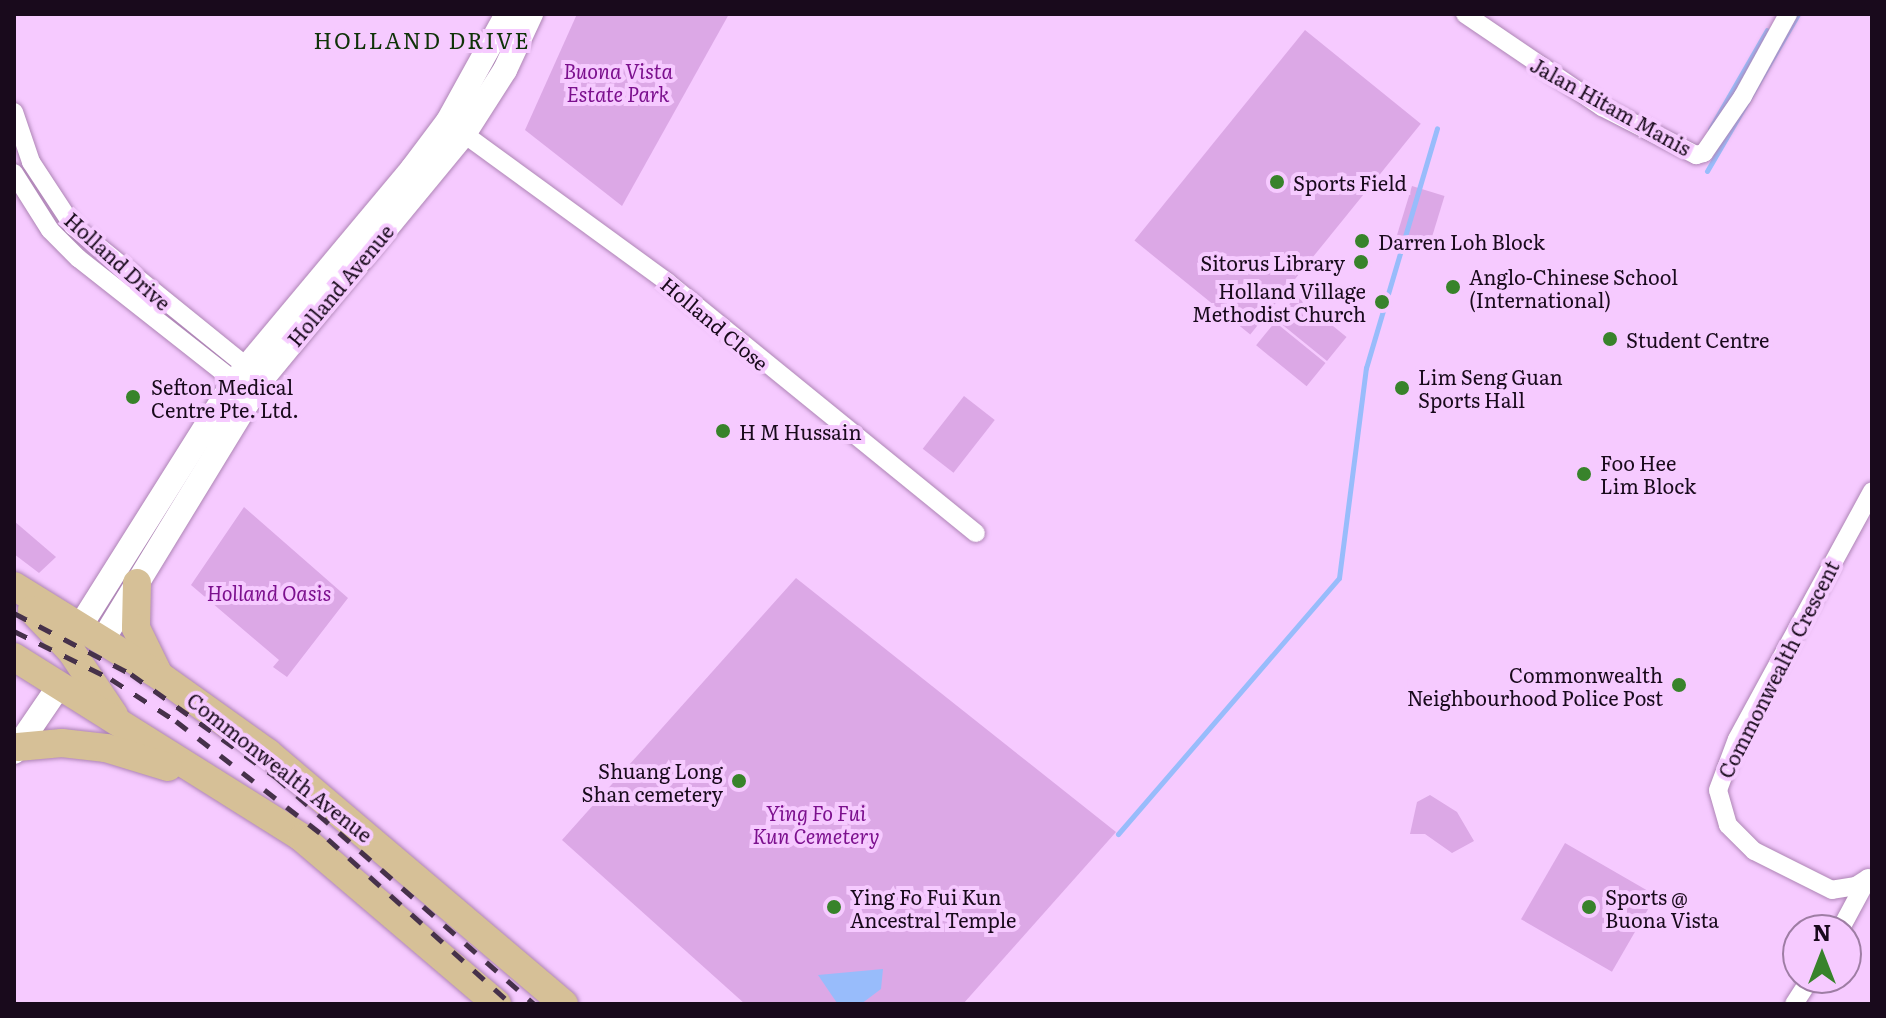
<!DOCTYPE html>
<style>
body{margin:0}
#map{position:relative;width:1886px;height:1018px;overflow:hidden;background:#f6caff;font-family:Literata,serif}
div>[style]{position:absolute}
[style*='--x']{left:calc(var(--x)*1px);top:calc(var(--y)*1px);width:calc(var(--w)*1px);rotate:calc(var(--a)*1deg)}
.green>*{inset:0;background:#dca8e6;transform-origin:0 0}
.water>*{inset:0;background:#98bcfb}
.stream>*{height:5px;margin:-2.5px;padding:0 2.5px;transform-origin:2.5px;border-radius:2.5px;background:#98bcfb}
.roads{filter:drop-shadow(0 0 2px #ad84b5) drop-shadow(0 0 2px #ad84b5)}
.street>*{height:18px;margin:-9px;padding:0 9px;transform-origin:9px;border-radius:9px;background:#fff}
.secondary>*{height:24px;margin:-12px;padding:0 12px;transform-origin:12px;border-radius:12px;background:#fff}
.primary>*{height:28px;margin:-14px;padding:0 14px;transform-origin:14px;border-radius:14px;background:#d6c097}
.rail>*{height:5px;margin-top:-2.5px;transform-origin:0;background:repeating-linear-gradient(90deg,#46314a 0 14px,transparent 0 28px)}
.dots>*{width:22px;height:22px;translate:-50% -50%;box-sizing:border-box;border:4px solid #f6caff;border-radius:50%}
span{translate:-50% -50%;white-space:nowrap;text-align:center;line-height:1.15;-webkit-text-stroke:8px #f6caff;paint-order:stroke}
.park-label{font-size:20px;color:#7c108e;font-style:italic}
.street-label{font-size:20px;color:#190a1c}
.poi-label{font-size:20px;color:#190a1c}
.left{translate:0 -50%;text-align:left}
.right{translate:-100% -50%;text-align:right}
.neighbourhood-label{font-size:22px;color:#0f3308;letter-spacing:2px}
.frame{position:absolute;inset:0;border:16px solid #190a1c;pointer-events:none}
.north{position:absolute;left:1782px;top:914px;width:80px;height:80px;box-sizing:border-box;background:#f6caff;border:2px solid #9e7da4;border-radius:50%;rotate:0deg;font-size:22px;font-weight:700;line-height:32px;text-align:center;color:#190a1c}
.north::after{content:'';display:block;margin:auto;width:28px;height:36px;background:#38832b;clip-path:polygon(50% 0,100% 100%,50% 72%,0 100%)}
</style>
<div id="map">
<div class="green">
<i style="clip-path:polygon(577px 14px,729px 14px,622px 206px,525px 130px)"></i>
<i style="left:1305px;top:30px;width:149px;height:271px;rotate:39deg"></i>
<i style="left:1412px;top:186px;width:34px;height:51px;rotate:17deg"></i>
<i style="left:1296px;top:296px;width:65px;height:31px;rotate:39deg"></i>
<i style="left:1275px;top:322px;width:65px;height:30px;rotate:39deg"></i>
<i style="left:964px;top:396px;width:39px;height:67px;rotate:38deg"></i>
<i style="clip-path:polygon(244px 507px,348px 598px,287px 677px,273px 667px,279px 660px,191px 585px)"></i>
<i style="clip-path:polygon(14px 521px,56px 557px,39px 573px,14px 554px)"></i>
<i style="clip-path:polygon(796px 578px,1116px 832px,963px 1004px,745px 1004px,562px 840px)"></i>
<i style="clip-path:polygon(1430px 795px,1457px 812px,1474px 841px,1452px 853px,1425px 834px,1410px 834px,1417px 802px)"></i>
<i style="left:1565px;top:843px;width:105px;height:88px;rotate:30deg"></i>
</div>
<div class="water">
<i style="clip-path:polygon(883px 969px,881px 989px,861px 1004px,837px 1003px,818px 975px)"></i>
</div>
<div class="stream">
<i style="--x:1710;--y:129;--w:114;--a:-60.1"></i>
<i style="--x:1707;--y:171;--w:181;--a:-59.9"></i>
<i style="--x:1118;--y:834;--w:338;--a:-49.2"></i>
<i style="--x:1339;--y:578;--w:212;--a:-82.7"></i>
<i style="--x:1366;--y:368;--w:250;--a:-73.5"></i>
</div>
<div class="roads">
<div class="street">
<i style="--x:1465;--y:14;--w:166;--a:34.2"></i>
<i style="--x:1602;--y:107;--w:106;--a:27.1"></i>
<i style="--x:1696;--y:155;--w:8;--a:-14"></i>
<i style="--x:1704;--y:153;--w:69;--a:-55.6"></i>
<i style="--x:1743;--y:96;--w:94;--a:-61.2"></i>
<i style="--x:14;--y:112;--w:53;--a:71.2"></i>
<i style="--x:31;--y:162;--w:77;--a:56.7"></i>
<i style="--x:73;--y:226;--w:237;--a:39"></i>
<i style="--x:456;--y:128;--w:261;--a:36.1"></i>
<i style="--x:667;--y:282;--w:398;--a:39.1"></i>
<i style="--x:14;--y:173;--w:67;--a:57.7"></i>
<i style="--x:50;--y:230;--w:40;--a:45"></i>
<i style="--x:78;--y:258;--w:210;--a:38.2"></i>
<i style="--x:1867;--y:879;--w:13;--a:148"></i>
<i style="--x:1856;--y:886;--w:24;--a:171"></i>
<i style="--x:1832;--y:890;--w:87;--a:-153.4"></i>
<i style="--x:1754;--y:851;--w:37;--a:-135"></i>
<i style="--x:1728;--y:825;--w:36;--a:-106"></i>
<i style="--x:1718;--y:790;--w:54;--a:-69.6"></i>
<i style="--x:1737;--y:739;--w:282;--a:-61.4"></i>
<i style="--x:1840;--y:930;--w:59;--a:-61.7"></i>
<i style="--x:1794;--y:1004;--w:31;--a:-57"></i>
</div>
<div class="secondary">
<i style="--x:79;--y:628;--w:291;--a:-57.8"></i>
<i style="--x:234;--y:382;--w:278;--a:-50.1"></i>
<i style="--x:412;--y:169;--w:60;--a:-53.1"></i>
<i style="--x:448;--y:121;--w:122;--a:-61.1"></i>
<i style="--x:102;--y:641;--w:307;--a:-58.6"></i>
<i style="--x:262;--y:379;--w:318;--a:-50.5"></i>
<i style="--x:464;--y:134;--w:76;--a:-57.4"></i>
<i style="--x:505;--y:70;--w:62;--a:-65.1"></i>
<i style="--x:14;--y:752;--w:80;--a:-55.7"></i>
</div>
<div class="primary">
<i style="--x:137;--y:583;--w:45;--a:91.3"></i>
<i style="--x:136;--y:628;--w:50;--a:63.9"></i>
<i style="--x:14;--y:586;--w:172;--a:31.7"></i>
<i style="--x:160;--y:676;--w:133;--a:35.5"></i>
<i style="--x:268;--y:753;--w:388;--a:40.3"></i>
<i style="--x:32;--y:610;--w:57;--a:46.4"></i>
<i style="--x:71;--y:651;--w:77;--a:56.1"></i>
<i style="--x:14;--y:657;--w:340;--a:32.1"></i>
<i style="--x:302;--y:838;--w:256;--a:40.4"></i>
<i style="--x:18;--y:747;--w:44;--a:-5.2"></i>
<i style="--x:62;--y:743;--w:44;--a:6.5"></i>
<i style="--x:106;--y:748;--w:65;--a:17"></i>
</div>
</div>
<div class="rail">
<i style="--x:14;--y:613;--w:132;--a:27.5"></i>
<i style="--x:131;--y:674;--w:178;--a:35.4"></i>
<i style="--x:276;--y:777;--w:344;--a:41.3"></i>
<i style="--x:14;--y:631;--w:108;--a:26.3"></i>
<i style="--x:111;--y:679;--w:77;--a:32.9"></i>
<i style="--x:176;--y:721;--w:192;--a:37.8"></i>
<i style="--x:328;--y:839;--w:246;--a:42"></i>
</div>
<div class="dots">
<i style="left:1277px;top:182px;background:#38832b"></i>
<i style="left:1362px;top:241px;background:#38832b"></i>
<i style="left:1361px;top:262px;background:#38832b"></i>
<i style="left:1453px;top:287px;background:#38832b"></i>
<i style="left:1382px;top:302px;background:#38832b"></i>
<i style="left:1610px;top:339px;background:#38832b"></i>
<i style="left:1402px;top:388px;background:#38832b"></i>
<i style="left:133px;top:397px;background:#38832b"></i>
<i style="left:723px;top:431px;background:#38832b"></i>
<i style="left:1584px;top:474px;background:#38832b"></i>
<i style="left:1679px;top:685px;background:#38832b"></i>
<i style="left:739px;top:781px;background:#38832b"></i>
<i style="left:834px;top:907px;background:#38832b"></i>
<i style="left:1589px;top:907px;background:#38832b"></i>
</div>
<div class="park-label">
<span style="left:618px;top:82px">Buona Vista<br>Estate Park</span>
<span style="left:269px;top:592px">Holland Oasis</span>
<span style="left:816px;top:824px">Ying Fo Fui<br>Kun Cemetery</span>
</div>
<div class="street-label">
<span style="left:1611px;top:106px;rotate:29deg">Jalan Hitam Manis</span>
<span style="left:118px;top:261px;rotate:42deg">Holland Drive</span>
<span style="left:340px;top:285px;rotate:-50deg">Holland Avenue</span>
<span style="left:715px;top:323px;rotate:40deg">Holland Close</span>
<span style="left:1778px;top:669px;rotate:-63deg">Commonwealth Crescent</span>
<span style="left:280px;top:767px;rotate:38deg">Commonwealth Avenue</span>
</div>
<div class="poi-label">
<span class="left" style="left:1293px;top:182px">Sports Field</span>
<span class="left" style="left:1378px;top:241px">Darren Loh Block</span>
<span class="right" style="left:1345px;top:262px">Sitorus Library</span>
<span class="left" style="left:1469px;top:288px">Anglo-Chinese School<br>(International)</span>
<span class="right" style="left:1366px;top:302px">Holland Village<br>Methodist Church</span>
<span class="left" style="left:1626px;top:339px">Student Centre</span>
<span class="left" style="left:1418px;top:388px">Lim Seng Guan<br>Sports Hall</span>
<span class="left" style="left:151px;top:398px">Sefton Medical<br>Centre Pte. Ltd.</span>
<span class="left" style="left:739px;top:431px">H M Hussain</span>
<span class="left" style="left:1600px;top:474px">Foo Hee<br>Lim Block</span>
<span class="right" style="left:1663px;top:686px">Commonwealth<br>Neighbourhood Police Post</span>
<span class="right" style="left:723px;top:782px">Shuang Long<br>Shan cemetery</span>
<span class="left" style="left:850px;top:908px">Ying Fo Fui Kun<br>Ancestral Temple</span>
<span class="left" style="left:1605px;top:908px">Sports @<br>Buona Vista</span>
</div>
<div class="neighbourhood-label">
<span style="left:422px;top:40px">HOLLAND DRIVE</span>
</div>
<div class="frame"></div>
<div class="north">N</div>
</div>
